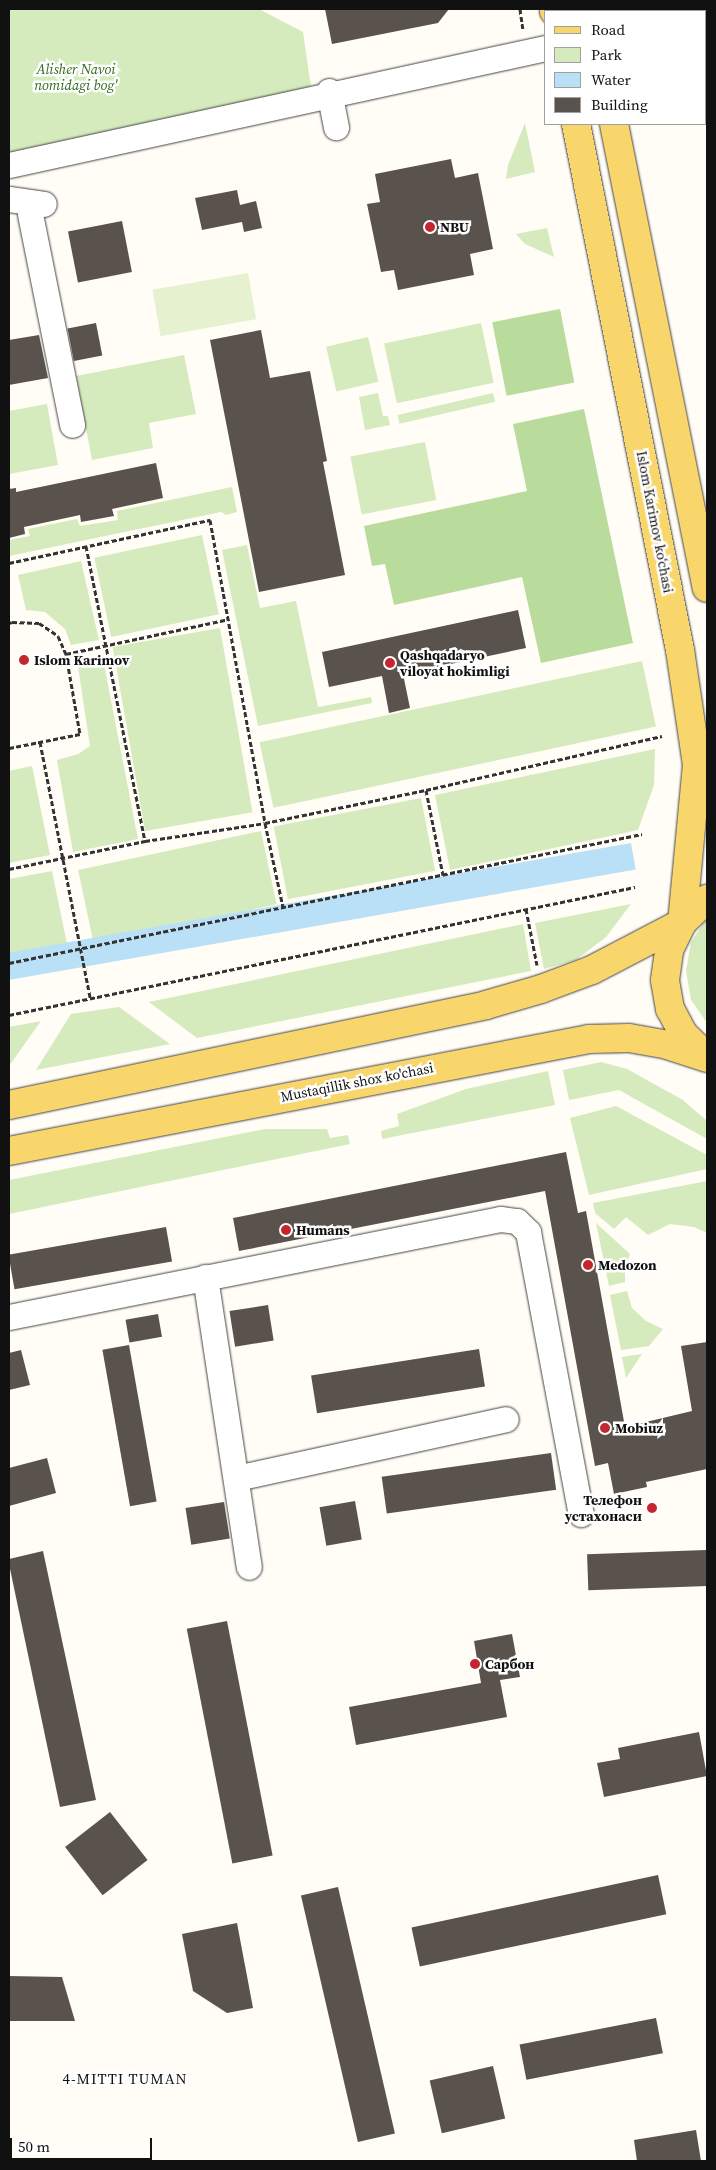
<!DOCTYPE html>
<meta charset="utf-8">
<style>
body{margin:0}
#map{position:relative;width:716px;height:2170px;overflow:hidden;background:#fffdf5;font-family:"Source Serif 4",serif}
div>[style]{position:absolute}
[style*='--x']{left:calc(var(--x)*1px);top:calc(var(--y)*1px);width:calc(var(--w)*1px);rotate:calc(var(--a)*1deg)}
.green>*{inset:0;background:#d5ebbd;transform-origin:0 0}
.forest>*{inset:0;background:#b9dc9c;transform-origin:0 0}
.pitch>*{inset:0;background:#e6f2cf;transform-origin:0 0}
.water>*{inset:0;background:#b9e0f7;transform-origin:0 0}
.building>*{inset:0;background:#5a524d;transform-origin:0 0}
.path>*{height:3px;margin-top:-1.5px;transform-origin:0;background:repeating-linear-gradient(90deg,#333 0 5px,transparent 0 7.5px)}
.roads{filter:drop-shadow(0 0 1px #444) drop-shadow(0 0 1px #444)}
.minor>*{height:25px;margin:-12.5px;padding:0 12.5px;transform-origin:12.5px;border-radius:12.5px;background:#fff}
.major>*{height:28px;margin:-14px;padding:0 14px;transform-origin:14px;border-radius:14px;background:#f9d66b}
.dots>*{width:14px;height:14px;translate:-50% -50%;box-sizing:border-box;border:2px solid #fff;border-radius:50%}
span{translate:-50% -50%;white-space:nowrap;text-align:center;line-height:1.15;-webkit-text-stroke:5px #fff;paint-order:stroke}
.park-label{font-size:14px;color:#2f6b1f;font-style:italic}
.poi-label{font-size:14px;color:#111;font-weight:700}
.left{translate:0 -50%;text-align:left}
.right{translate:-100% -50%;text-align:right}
.street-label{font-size:14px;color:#111}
.neighbourhood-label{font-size:15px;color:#111;letter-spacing:1px}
.frame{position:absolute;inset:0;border:10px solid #111;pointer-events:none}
.legend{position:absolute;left:544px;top:10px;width:162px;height:115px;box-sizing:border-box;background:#fff;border:1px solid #a0a0a0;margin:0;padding:6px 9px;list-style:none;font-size:15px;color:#111}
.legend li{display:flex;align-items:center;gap:10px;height:25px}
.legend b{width:25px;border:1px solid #a0a0a0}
.scale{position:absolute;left:10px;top:2138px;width:142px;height:22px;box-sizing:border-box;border:2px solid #111;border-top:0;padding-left:6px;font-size:15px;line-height:18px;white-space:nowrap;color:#111;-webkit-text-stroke:4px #fff;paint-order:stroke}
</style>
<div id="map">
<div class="green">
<i style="clip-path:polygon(9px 9px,259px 9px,303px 32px,312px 94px,9px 161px)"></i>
<i style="clip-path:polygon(525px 123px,535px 172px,506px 179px,508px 165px)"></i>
<i style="clip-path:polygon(547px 228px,554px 257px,525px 244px,516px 234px)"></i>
<i style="left:481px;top:323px;width:61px;height:99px;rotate:78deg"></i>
<i style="left:368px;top:337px;width:46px;height:43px;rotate:77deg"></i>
<i style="clip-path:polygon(184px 355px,196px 414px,149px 423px,153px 448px,92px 460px,76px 376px)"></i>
<i style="clip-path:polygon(378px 393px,383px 416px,388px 416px,390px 425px,365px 430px,359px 397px)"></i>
<i style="left:493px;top:393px;width:9px;height:98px;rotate:77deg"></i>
<i style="clip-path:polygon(47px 404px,58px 465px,9px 474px,9px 411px)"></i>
<i style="left:425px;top:442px;width:59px;height:76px;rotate:79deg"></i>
<i style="clip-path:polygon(232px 487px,237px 512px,226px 515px,221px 512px,9px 556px,9px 540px,30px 536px,28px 529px,77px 519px,80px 526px,118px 520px,117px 511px)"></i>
<i style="left:202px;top:535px;width:81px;height:110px;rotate:78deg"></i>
<i style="clip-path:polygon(247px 545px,260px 608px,296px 601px,318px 707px,371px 697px,372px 703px,258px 726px,222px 550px)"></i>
<i style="clip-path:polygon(81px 561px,99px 640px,71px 645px,65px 629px,45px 612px,26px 610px,18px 575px)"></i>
<i style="left:220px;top:628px;width:187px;height:109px;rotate:80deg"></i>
<i style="clip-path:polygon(102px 654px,138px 839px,73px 852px,57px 760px,78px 754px,90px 746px,77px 660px)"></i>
<i style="left:642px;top:661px;width:67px;height:391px;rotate:78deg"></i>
<i style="clip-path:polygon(655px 749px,654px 785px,638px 830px,450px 870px,435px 795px)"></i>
<i style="clip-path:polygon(32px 766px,50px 855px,9px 863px,9px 771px)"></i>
<i style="left:421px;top:798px;width:74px;height:150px;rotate:79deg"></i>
<i style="left:261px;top:831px;width:75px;height:187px;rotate:78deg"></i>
<i style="clip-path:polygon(52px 871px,67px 944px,9px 955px,9px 879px)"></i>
<i style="clip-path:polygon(631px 904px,606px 937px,576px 960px,544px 969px,535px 923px)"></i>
<i style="clip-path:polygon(707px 918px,707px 1023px,691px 1000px,686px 971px,691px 942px)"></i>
<i style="clip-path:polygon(523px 924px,531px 971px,197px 1038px,149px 1002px)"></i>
<i style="clip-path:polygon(119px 1007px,170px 1044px,36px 1070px,71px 1014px)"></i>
<i style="clip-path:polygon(41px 1021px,9px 1066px,9px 1027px)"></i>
<i style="clip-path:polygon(601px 1062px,627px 1069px,683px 1100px,707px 1121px,707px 1139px,619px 1090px,569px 1100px,563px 1070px)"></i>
<i style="clip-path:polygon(548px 1071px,555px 1105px,382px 1139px,381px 1131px,399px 1126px,397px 1114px,466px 1089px)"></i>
<i style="clip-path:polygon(616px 1106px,707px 1155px,707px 1169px,589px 1195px,570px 1118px)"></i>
<i style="clip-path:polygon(265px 1129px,327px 1129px,330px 1138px,348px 1135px,350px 1144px,9px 1214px,9px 1180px)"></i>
<i style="clip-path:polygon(707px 1181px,707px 1233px,694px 1227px,670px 1224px,648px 1235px,626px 1217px,614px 1229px,595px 1213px,593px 1203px)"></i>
<i style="clip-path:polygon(596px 1223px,630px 1254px,625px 1268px,625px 1282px,609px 1286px)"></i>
<i style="clip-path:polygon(627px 1291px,632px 1308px,646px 1321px,663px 1329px,649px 1346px,621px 1350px,610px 1295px)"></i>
<i style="clip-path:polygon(642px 1354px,626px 1378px,622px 1357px)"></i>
</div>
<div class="forest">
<i style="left:560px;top:309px;width:75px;height:69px;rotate:79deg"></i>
<i style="clip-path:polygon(584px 409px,633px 643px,541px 663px,522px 577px,394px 605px,385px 564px,372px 566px,364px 526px,527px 491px,513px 424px)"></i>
</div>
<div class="pitch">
<i style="left:248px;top:273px;width:47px;height:97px;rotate:80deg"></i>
</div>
<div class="water">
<i style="left:631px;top:843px;width:27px;height:635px;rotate:80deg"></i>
</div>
<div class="building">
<i style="clip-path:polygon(325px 9px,449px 9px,438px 23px,332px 44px)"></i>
<i style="clip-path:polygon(451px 159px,455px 178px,478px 173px,493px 249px,470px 254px,474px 275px,398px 290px,394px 270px,381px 272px,367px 204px,380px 202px,375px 174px)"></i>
<i style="clip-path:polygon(237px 190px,240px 205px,256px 201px,262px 228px,244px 232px,242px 222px,202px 230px,195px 198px)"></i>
<i style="left:122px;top:221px;width:52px;height:55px;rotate:79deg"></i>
<i style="left:96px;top:323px;width:33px;height:29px;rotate:79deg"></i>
<i style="clip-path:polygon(261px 330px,270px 378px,310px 371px,327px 461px,323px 462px,345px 575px,259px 592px,210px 340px)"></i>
<i style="clip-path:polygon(39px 335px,48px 378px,9px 385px,9px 340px)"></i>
<i style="clip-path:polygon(156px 463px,163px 498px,112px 509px,114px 516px,81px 522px,80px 515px,24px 527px,25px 534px,9px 538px,9px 489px,16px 488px,16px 492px)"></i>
<i style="clip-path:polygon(518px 610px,526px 648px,403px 674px,410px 708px,389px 713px,382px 676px,329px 687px,322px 652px)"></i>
<i style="clip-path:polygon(566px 1152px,578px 1213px,586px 1211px,625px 1427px,692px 1411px,681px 1346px,707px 1342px,707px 1469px,646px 1482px,647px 1487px,614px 1494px,608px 1463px,595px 1466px,545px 1191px,239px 1251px,233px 1218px)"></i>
<i style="left:166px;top:1227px;width:35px;height:160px;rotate:80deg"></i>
<i style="left:268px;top:1305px;width:36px;height:39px;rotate:81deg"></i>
<i style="left:158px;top:1314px;width:23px;height:33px;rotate:80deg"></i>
<i style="left:129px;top:1345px;width:159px;height:27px;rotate:80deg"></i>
<i style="left:479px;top:1349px;width:38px;height:170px;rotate:81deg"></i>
<i style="clip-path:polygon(21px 1350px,30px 1385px,9px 1390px,9px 1353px)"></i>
<i style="left:551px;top:1453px;width:37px;height:171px;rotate:82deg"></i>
<i style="clip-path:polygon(47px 1458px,56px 1493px,9px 1506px,9px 1468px)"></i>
<i style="left:355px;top:1501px;width:39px;height:36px;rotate:80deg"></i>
<i style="left:224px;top:1502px;width:37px;height:39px;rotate:81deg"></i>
<i style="left:706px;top:1550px;width:36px;height:119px;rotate:88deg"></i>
<i style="clip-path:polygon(43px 1551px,96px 1800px,60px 1807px,9px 1564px,9px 1559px)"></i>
<i style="left:227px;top:1621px;width:239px;height:41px;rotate:79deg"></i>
<i style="clip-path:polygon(512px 1634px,520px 1677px,500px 1680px,507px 1717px,356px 1745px,349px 1707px,481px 1683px,474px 1641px)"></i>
<i style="clip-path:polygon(699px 1732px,707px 1776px,604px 1797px,597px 1763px,620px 1759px,618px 1748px)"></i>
<i style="left:110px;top:1812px;width:61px;height:57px;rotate:52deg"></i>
<i style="left:658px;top:1875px;width:40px;height:252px;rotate:78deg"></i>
<i style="left:338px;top:1887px;width:253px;height:38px;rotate:77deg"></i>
<i style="clip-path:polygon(237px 1923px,253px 2008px,227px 2013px,193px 1991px,182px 1934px)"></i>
<i style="clip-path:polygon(9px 1976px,62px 1977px,75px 2021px,9px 2021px)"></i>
<i style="left:656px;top:2018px;width:36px;height:139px;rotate:79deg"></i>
<i style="left:493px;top:2066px;width:54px;height:65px;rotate:77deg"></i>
<i style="clip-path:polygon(696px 2130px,701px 2161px,637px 2161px,634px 2140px)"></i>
</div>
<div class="path">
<i style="--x:520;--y:9;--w:21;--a:82"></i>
<i style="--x:86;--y:546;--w:301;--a:78.7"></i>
<i style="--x:9;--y:563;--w:206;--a:-12.1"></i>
<i style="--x:210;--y:520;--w:308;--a:79.7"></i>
<i style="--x:265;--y:823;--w:86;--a:77.9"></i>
<i style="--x:9;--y:623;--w:3;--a:-18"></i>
<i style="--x:12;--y:622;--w:27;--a:2"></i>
<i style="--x:39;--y:623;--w:23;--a:34"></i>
<i style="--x:58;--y:636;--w:20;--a:66"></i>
<i style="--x:66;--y:654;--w:81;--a:80.1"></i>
<i style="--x:80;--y:734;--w:72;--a:168.8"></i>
<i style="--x:66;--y:654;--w:167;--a:-12.1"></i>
<i style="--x:40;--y:742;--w:261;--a:78.9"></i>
<i style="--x:426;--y:790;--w:87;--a:78.7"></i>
<i style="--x:9;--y:869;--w:139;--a:-11.6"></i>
<i style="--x:145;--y:841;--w:121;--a:-8.5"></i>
<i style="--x:265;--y:823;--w:164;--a:-11.6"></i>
<i style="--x:426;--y:790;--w:242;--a:-12.9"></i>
<i style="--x:526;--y:909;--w:57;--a:78.9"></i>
<i style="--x:9;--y:963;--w:646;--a:-11.52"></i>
<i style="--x:9;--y:1015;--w:639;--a:-11.56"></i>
</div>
<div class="roads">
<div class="minor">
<i style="--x:647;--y:11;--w:17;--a:-7"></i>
<i style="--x:329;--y:91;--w:37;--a:79"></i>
<i style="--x:9;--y:165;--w:549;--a:-12.31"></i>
<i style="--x:9;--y:199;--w:35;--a:8"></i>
<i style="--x:30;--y:214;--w:215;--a:78.7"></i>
<i style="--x:205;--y:1277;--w:293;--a:81.4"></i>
<i style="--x:9;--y:1317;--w:501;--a:-11.29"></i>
<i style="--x:500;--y:1219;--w:17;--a:7"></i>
<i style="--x:517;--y:1221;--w:16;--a:45"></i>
<i style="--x:528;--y:1232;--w:287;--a:79.4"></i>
<i style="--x:236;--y:1478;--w:276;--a:-12.3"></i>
</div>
<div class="major">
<i style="--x:554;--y:9;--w:2;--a:90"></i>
<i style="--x:592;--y:9;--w:2;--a:63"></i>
<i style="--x:614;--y:124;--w:473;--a:78.7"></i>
<i style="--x:705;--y:1055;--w:29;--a:-136"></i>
<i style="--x:684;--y:1035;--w:30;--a:-118"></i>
<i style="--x:670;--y:1009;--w:29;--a:-100"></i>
<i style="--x:665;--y:980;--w:30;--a:-82"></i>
<i style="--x:669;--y:950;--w:30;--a:-64"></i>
<i style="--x:682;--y:923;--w:35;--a:-44"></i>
<i style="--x:9;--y:1105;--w:487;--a:-11.8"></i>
<i style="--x:486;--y:1005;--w:57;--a:-16.2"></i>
<i style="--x:541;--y:989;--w:54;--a:-20.4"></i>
<i style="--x:592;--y:970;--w:102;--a:-27.6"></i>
<i style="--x:682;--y:923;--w:159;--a:-84.6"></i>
<i style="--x:697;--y:765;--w:116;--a:-98.4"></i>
<i style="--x:680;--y:650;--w:536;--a:-101.18"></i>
<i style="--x:9;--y:1151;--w:591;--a:-10.93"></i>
<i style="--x:589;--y:1039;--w:40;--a:-1.4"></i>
<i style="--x:629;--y:1038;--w:39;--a:10"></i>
<i style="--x:667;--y:1045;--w:42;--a:18"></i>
</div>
</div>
<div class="dots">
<i style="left:430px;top:227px;background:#c4262e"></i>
<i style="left:24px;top:660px;background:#c4262e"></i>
<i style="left:390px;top:663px;background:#c4262e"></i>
<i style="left:286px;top:1230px;background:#c4262e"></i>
<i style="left:588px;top:1265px;background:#c4262e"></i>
<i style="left:605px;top:1428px;background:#c4262e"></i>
<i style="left:652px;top:1508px;background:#c4262e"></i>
<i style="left:475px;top:1664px;background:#c4262e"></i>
</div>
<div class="park-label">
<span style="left:76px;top:77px">Alisher Navoi<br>nomidagi bog'</span>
</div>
<div class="poi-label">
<span class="left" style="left:440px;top:227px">NBU</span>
<span class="left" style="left:400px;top:663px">Qashqadaryo<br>viloyat hokimligi</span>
<span class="left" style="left:34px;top:660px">Islom Karimov</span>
<span class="left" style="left:296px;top:1230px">Humans</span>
<span class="left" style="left:598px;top:1265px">Medozon</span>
<span class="left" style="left:615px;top:1428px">Mobiuz</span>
<span class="right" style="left:642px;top:1508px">Телефон<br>устахонаси</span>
<span class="left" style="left:485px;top:1664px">Сарбон</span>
</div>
<div class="street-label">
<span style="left:655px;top:522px;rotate:79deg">Islom Karimov ko‘chasi</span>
<span style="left:357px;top:1082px;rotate:-11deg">Mustaqillik shox ko'chasi</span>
</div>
<div class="neighbourhood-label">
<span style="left:125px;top:2079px">4-MITTI TUMAN</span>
</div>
<div class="frame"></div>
<ul class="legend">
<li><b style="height:6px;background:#f9d66b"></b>Road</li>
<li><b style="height:14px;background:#d5ebbd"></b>Park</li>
<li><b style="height:14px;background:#b9e0f7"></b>Water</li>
<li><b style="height:14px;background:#5a524d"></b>Building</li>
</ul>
<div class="scale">50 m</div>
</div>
